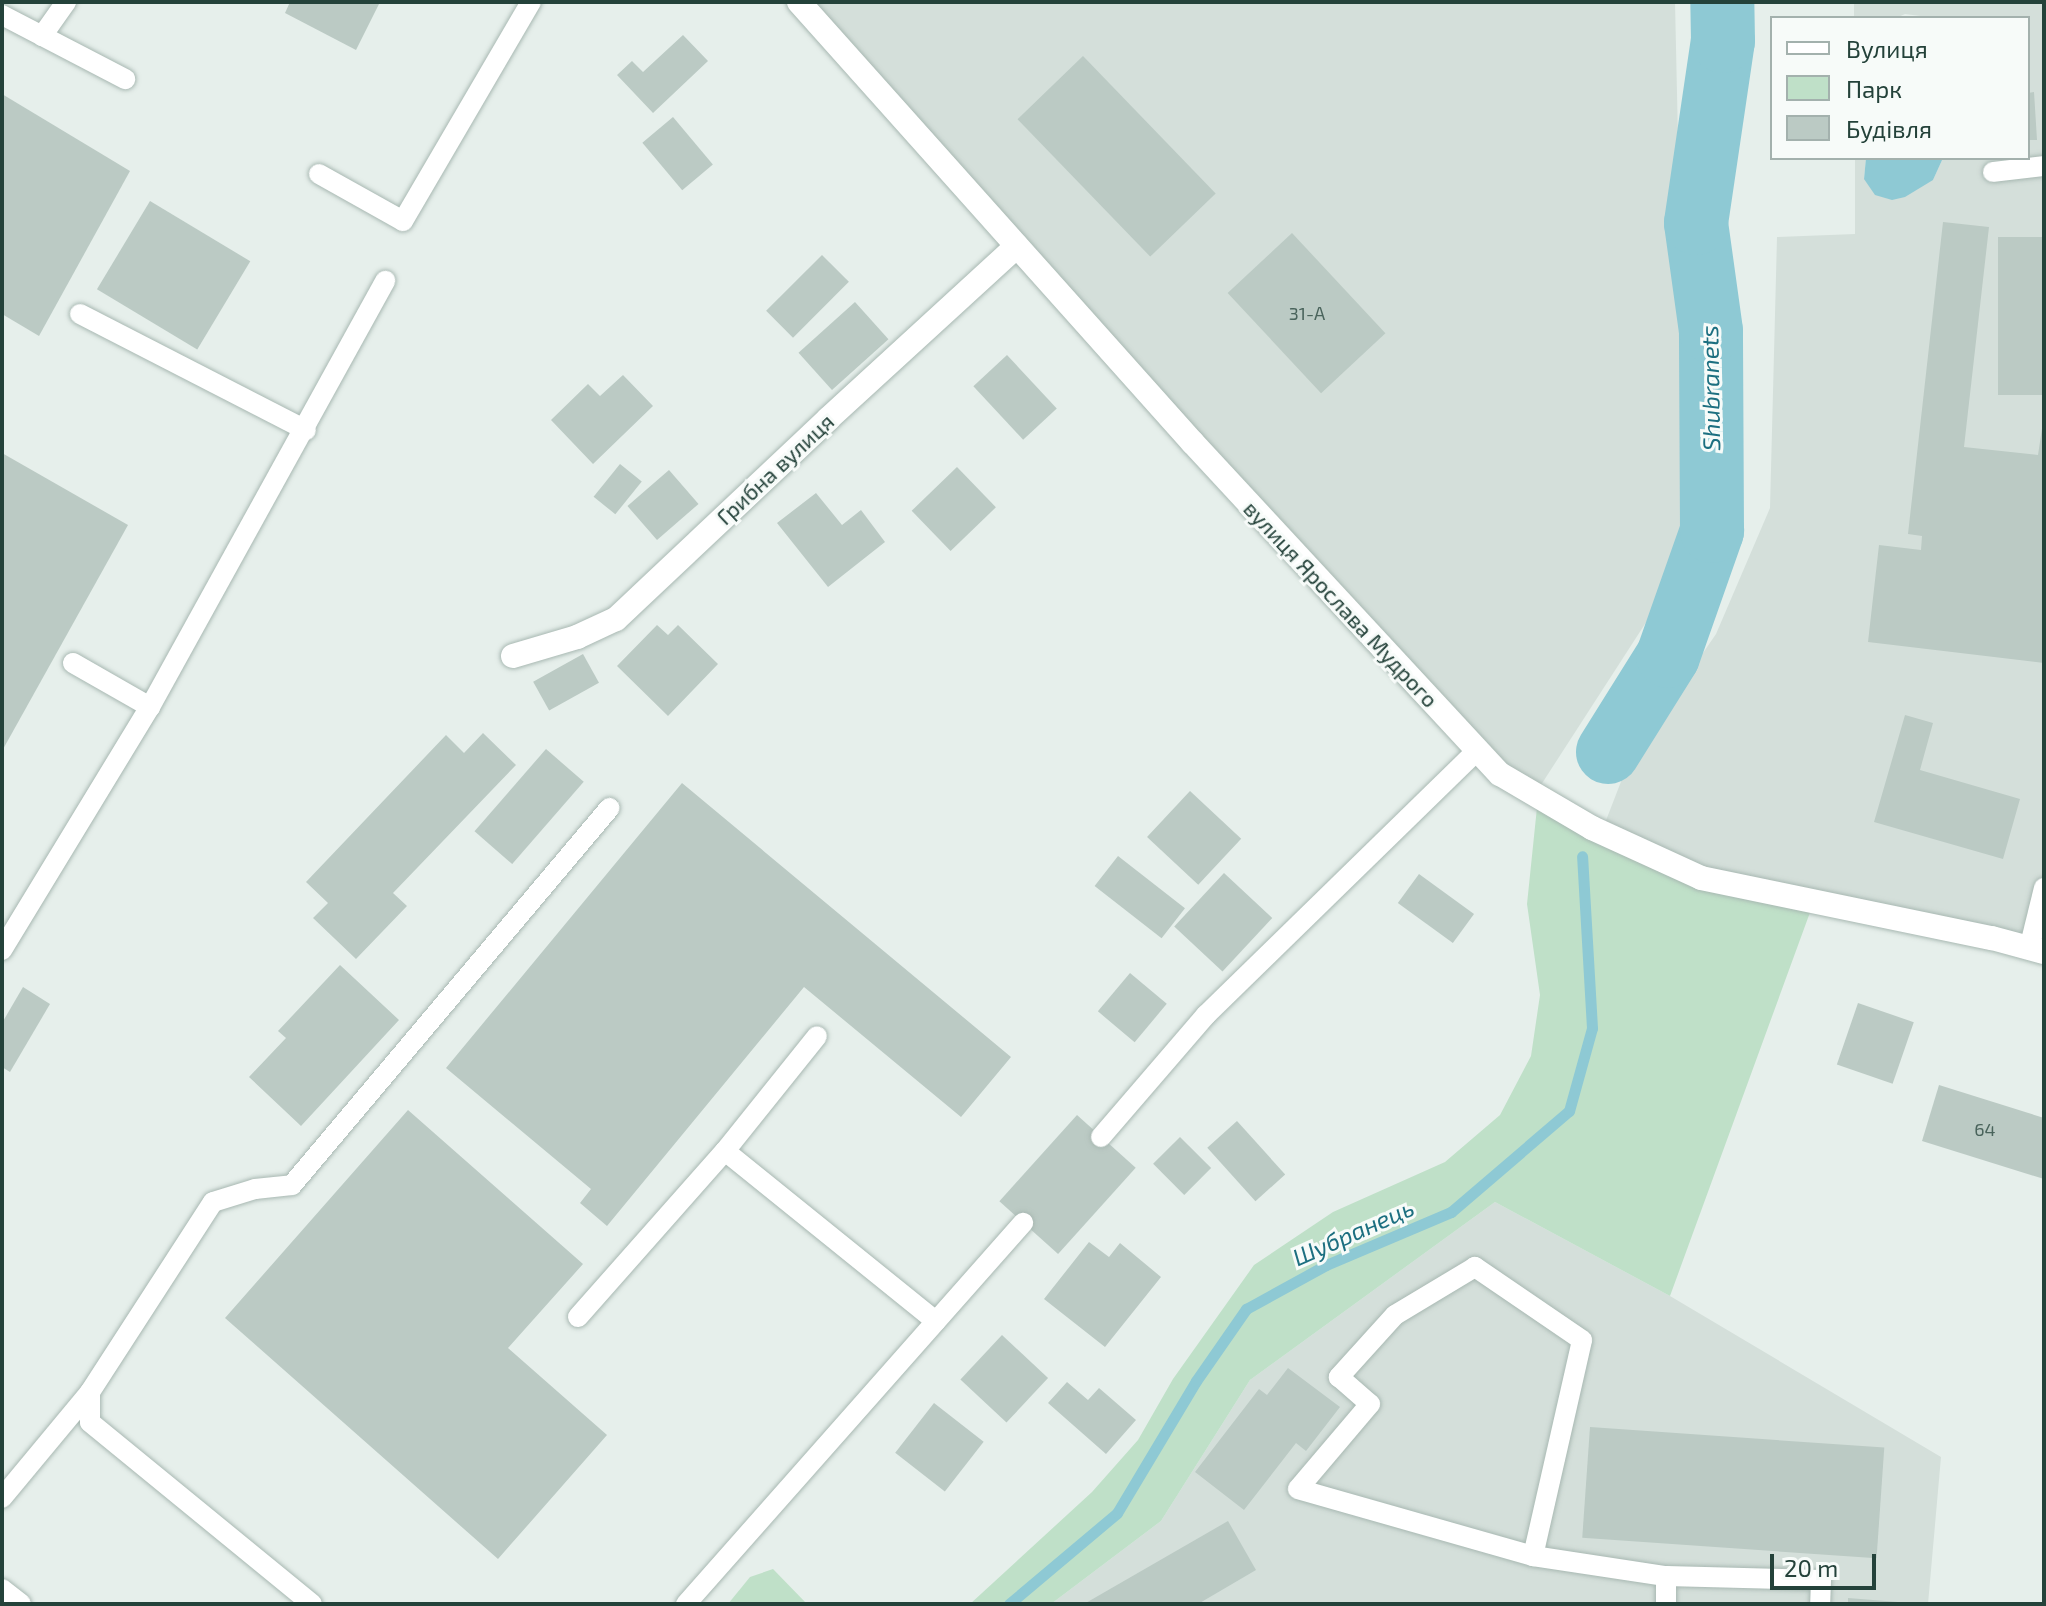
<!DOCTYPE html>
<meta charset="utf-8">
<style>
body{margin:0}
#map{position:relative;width:2046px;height:1606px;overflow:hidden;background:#e6efeb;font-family:"Exo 2",sans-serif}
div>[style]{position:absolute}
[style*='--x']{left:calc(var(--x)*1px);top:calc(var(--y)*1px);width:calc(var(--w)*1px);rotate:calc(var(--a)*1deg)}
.built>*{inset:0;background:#d4dfda}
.green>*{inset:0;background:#bfe0c8}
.water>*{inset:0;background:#8ec9d4}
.stream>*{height:11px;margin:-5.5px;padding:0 5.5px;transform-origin:5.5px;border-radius:5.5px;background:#8ec9d4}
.river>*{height:64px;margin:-32px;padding:0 32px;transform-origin:32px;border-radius:32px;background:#8ec9d4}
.building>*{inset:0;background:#bbcac4;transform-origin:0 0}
.roads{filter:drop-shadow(0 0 2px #a8b8b2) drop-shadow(0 0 2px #a8b8b2)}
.service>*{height:20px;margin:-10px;padding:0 10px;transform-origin:10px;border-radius:10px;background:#fff}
.minor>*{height:24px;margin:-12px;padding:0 12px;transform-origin:12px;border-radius:12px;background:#fff}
.secondary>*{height:24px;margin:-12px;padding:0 12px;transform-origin:12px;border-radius:12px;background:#fff}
span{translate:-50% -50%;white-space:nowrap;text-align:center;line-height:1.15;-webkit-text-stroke:6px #f7fbf9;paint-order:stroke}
.number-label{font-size:18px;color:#4a645c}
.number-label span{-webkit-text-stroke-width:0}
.street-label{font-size:22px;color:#24423a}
.water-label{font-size:24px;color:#1c6f80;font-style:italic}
.frame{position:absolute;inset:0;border:4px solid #24423a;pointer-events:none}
.legend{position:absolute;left:1770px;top:16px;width:260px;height:144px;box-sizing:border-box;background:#f7fbf9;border:2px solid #a3b1ad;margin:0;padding:10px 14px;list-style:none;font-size:24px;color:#24423a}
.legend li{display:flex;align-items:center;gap:16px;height:40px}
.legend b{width:40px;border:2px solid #a3b1ad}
.scale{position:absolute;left:1770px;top:1554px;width:106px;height:36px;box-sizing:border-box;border:4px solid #24423a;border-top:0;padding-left:10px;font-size:24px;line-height:28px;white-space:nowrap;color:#24423a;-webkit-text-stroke:6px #f7fbf9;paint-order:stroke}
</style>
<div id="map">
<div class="built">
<i style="clip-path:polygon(804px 2px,1675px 2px,1686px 503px,1665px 593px,1539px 788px,1501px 761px)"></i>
<i style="clip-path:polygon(1854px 2px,2044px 2px,2044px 941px,1703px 874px,1605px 823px,1629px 761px,1716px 634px,1770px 508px,1777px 237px,1855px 234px,1855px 158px,1866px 158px,1864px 179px,1933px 180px,1943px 158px,2028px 158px,2028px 18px,1936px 18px,1905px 14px,1896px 18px,1854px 18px)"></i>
<i style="clip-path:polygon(1495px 1202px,1670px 1296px,1941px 1457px,1928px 1604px,1051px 1604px,1161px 1521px,1250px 1380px)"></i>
</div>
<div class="green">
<i style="clip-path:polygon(1539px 788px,1703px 874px,1816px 896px,1670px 1296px,1495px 1202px,1250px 1380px,1161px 1521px,1051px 1604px,970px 1604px,1092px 1492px,1138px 1440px,1173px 1379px,1254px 1265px,1333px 1212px,1445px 1162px,1500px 1115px,1531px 1056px,1540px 995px,1527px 904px)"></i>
<i style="clip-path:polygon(773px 1569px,807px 1604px,728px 1604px,750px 1577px)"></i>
</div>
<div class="water">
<i style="clip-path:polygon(1866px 158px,1943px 158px,1933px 180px,1905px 197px,1892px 200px,1875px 195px,1864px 179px)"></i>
</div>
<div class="stream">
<i style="--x:1009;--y:1604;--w:141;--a:-40.1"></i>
<i style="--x:1117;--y:1513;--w:154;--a:-59.1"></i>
<i style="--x:1196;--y:1381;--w:88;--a:-55.2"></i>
<i style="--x:1246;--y:1309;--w:91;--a:-28.8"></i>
<i style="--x:1326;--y:1265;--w:136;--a:-23"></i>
<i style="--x:1451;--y:1212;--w:155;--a:-40.6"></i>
<i style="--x:1569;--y:1111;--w:86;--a:-74.5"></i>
<i style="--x:1592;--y:1028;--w:172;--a:-93.3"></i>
</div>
<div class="river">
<i style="--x:1608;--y:752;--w:113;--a:-58"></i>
<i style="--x:1668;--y:656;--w:133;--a:-70.6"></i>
<i style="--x:1712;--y:531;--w:200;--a:-90.3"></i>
<i style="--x:1711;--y:331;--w:109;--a:-97.9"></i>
<i style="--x:1696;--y:223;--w:184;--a:-81.6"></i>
<i style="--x:1723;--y:41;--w:39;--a:-91"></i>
</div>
<div class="building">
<i style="clip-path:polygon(290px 2px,374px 2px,379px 4px,356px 50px,285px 13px)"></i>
<i style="clip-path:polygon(683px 35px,708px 61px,653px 113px,617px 75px,632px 61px,643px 72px)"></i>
<i style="left:1083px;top:56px;width:191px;height:91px;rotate:46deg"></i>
<i style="clip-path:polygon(2034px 92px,2037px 140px,2028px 140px,2028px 93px)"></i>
<i style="clip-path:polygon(2px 94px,130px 171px,39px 336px,2px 314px)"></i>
<i style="left:673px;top:117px;width:62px;height:40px;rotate:50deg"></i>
<i style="left:150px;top:201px;width:117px;height:103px;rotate:31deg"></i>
<i style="clip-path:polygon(1943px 222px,1989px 227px,1964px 447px,2038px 455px,2044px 415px,2044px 663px,1868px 642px,1879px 545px,1921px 550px,1922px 536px,1908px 534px)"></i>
<i style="left:1292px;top:233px;width:137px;height:88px;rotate:47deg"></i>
<i style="left:2044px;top:237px;width:158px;height:46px;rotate:90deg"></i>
<i style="left:822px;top:255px;width:38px;height:79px;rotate:45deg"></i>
<i style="left:855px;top:302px;width:50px;height:76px;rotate:48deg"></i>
<i style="left:1007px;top:355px;width:73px;height:46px;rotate:47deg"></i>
<i style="clip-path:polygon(623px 375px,653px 406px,593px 464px,551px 420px,588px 384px,600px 396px)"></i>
<i style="clip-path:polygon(2px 453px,128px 525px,2px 751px)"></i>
<i style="left:620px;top:464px;width:28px;height:42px;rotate:39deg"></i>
<i style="left:957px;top:467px;width:56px;height:63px;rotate:46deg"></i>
<i style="left:669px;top:470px;width:45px;height:55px;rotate:49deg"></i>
<i style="clip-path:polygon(816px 493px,842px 525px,861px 510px,885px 542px,828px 587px,777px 523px)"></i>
<i style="clip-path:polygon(657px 625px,668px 635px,678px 625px,718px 664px,668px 716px,617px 666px)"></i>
<i style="left:583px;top:654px;width:33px;height:57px;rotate:61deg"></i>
<i style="clip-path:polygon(1905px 715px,1933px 723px,1920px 770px,2020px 799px,2003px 859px,1874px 822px)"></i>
<i style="clip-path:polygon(483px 733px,516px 765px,393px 893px,407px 906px,356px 959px,313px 918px,328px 903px,306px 882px,446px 735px,464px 753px)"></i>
<i style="left:546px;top:749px;width:50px;height:109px;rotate:41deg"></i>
<i style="clip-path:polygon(682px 783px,1011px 1057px,961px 1117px,804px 987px,607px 1226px,580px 1203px,591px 1189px,446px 1068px)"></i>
<i style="left:1190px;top:791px;width:70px;height:63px;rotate:43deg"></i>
<i style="left:1118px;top:856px;width:85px;height:38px;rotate:38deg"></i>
<i style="left:1224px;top:873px;width:66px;height:73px;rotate:43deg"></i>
<i style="left:1419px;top:874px;width:68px;height:36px;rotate:36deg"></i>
<i style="clip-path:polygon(340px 965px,399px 1020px,301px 1126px,249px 1077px,286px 1038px,278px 1031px)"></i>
<i style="left:1130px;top:973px;width:48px;height:50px;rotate:40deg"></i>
<i style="clip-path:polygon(23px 987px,50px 1004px,10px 1072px,2px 1067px,2px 1023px)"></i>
<i style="left:1858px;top:1003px;width:59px;height:65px;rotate:19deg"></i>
<i style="clip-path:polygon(1939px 1085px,2044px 1118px,2044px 1179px,1922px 1141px)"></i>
<i style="clip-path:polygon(408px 1110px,583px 1264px,508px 1348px,607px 1435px,498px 1559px,225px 1318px)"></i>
<i style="left:1077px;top:1115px;width:79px;height:116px;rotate:42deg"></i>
<i style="left:1237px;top:1121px;width:72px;height:40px;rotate:48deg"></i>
<i style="left:1180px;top:1137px;width:44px;height:38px;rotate:45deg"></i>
<i style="clip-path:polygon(1089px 1242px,1109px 1257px,1120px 1243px,1161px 1277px,1105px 1347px,1044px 1299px)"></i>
<i style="left:1002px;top:1335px;width:63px;height:61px;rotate:43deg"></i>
<i style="clip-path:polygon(1288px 1368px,1340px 1407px,1306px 1451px,1296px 1443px,1244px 1510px,1195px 1472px,1259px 1389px,1267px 1395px)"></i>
<i style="clip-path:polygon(1067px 1382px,1088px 1400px,1099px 1388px,1136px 1420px,1106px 1454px,1048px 1403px)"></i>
<i style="left:934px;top:1403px;width:63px;height:63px;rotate:38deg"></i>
<i style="left:1590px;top:1427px;width:295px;height:111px;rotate:4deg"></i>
<i style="clip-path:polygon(1228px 1521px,1256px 1570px,1198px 1604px,1084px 1604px)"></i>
<i style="clip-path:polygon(1848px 1598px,1898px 1602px,1898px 1604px,1848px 1604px)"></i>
</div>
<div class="roads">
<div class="service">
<i style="--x:2;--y:15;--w:139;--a:27.5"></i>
<i style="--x:42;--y:36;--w:42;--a:-54.8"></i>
<i style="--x:1993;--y:172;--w:51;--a:-6.7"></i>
<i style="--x:319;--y:174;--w:96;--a:29.2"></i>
<i style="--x:403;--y:221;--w:254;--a:-59.7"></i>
<i style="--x:80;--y:314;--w:254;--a:27.2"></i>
<i style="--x:73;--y:663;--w:89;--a:29.7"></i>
<i style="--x:2029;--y:949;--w:63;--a:-76.2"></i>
<i style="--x:2;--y:950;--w:285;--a:-58.7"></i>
<i style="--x:150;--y:707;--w:487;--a:-61.1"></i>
<i style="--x:1101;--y:1137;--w:161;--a:-49.3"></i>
<i style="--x:1206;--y:1015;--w:378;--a:-44.3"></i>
<i style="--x:725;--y:1151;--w:271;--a:38.9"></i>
<i style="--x:578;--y:1317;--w:222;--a:-48.5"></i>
<i style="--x:725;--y:1151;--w:147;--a:-51.3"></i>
<i style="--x:2;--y:1498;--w:138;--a:-50.3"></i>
<i style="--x:1533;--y:1556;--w:221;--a:-77.2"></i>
<i style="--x:1582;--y:1340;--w:130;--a:-145.7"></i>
<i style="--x:1475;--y:1267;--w:93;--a:149"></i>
<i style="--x:1395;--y:1315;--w:84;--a:132.1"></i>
<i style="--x:1339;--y:1377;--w:41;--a:41.1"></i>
<i style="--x:1370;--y:1404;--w:111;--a:130.3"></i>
<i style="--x:1298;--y:1489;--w:244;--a:15.9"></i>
<i style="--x:1533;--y:1556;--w:134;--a:8.6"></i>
<i style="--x:1666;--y:1576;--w:28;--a:90"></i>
<i style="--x:1666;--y:1576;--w:155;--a:1.5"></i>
<i style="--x:1821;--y:1580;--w:24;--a:92"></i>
<i style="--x:2;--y:1589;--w:24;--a:38"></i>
<i style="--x:312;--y:1604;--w:287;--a:-140.7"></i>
<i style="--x:90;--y:1422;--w:30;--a:-90"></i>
<i style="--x:90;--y:1392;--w:226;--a:-57.1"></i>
<i style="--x:213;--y:1202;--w:44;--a:-17.2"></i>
<i style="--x:255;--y:1189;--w:37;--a:-6"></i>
<i style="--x:292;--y:1185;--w:493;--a:-49.9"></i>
<i style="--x:686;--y:1604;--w:509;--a:-48.51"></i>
</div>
<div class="minor">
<i style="--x:513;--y:656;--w:67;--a:-16.5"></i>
<i style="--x:577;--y:637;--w:43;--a:-24.8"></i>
<i style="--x:616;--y:619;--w:291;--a:-43.3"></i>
<i style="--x:828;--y:419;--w:256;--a:-42.5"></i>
</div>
<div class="secondary">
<i style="--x:799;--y:2;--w:591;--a:48.22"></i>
<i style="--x:1193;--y:443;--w:451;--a:47.2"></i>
<i style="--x:1500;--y:774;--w:107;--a:30.4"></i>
<i style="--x:1592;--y:828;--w:120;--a:24.6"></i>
<i style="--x:1701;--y:878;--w:297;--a:11.7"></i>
<i style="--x:1992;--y:938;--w:54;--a:15.1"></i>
</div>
</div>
<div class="number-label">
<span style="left:1307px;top:313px">31-А</span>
<span style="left:1985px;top:1129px">64</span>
</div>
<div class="street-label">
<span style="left:775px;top:469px;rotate:-43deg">Грибна вулиця</span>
<span style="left:1341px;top:604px;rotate:47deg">вулиця Ярослава Мудрого</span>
</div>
<div class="water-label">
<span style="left:1710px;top:388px;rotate:-91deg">Shubranets</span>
<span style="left:1353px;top:1232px;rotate:-24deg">Шубранець</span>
</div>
<div class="frame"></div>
<ul class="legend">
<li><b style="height:10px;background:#fff"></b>Вулиця</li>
<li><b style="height:22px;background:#bfe0c8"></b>Парк</li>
<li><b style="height:22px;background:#bbcac4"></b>Будівля</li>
</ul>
<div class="scale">20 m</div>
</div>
